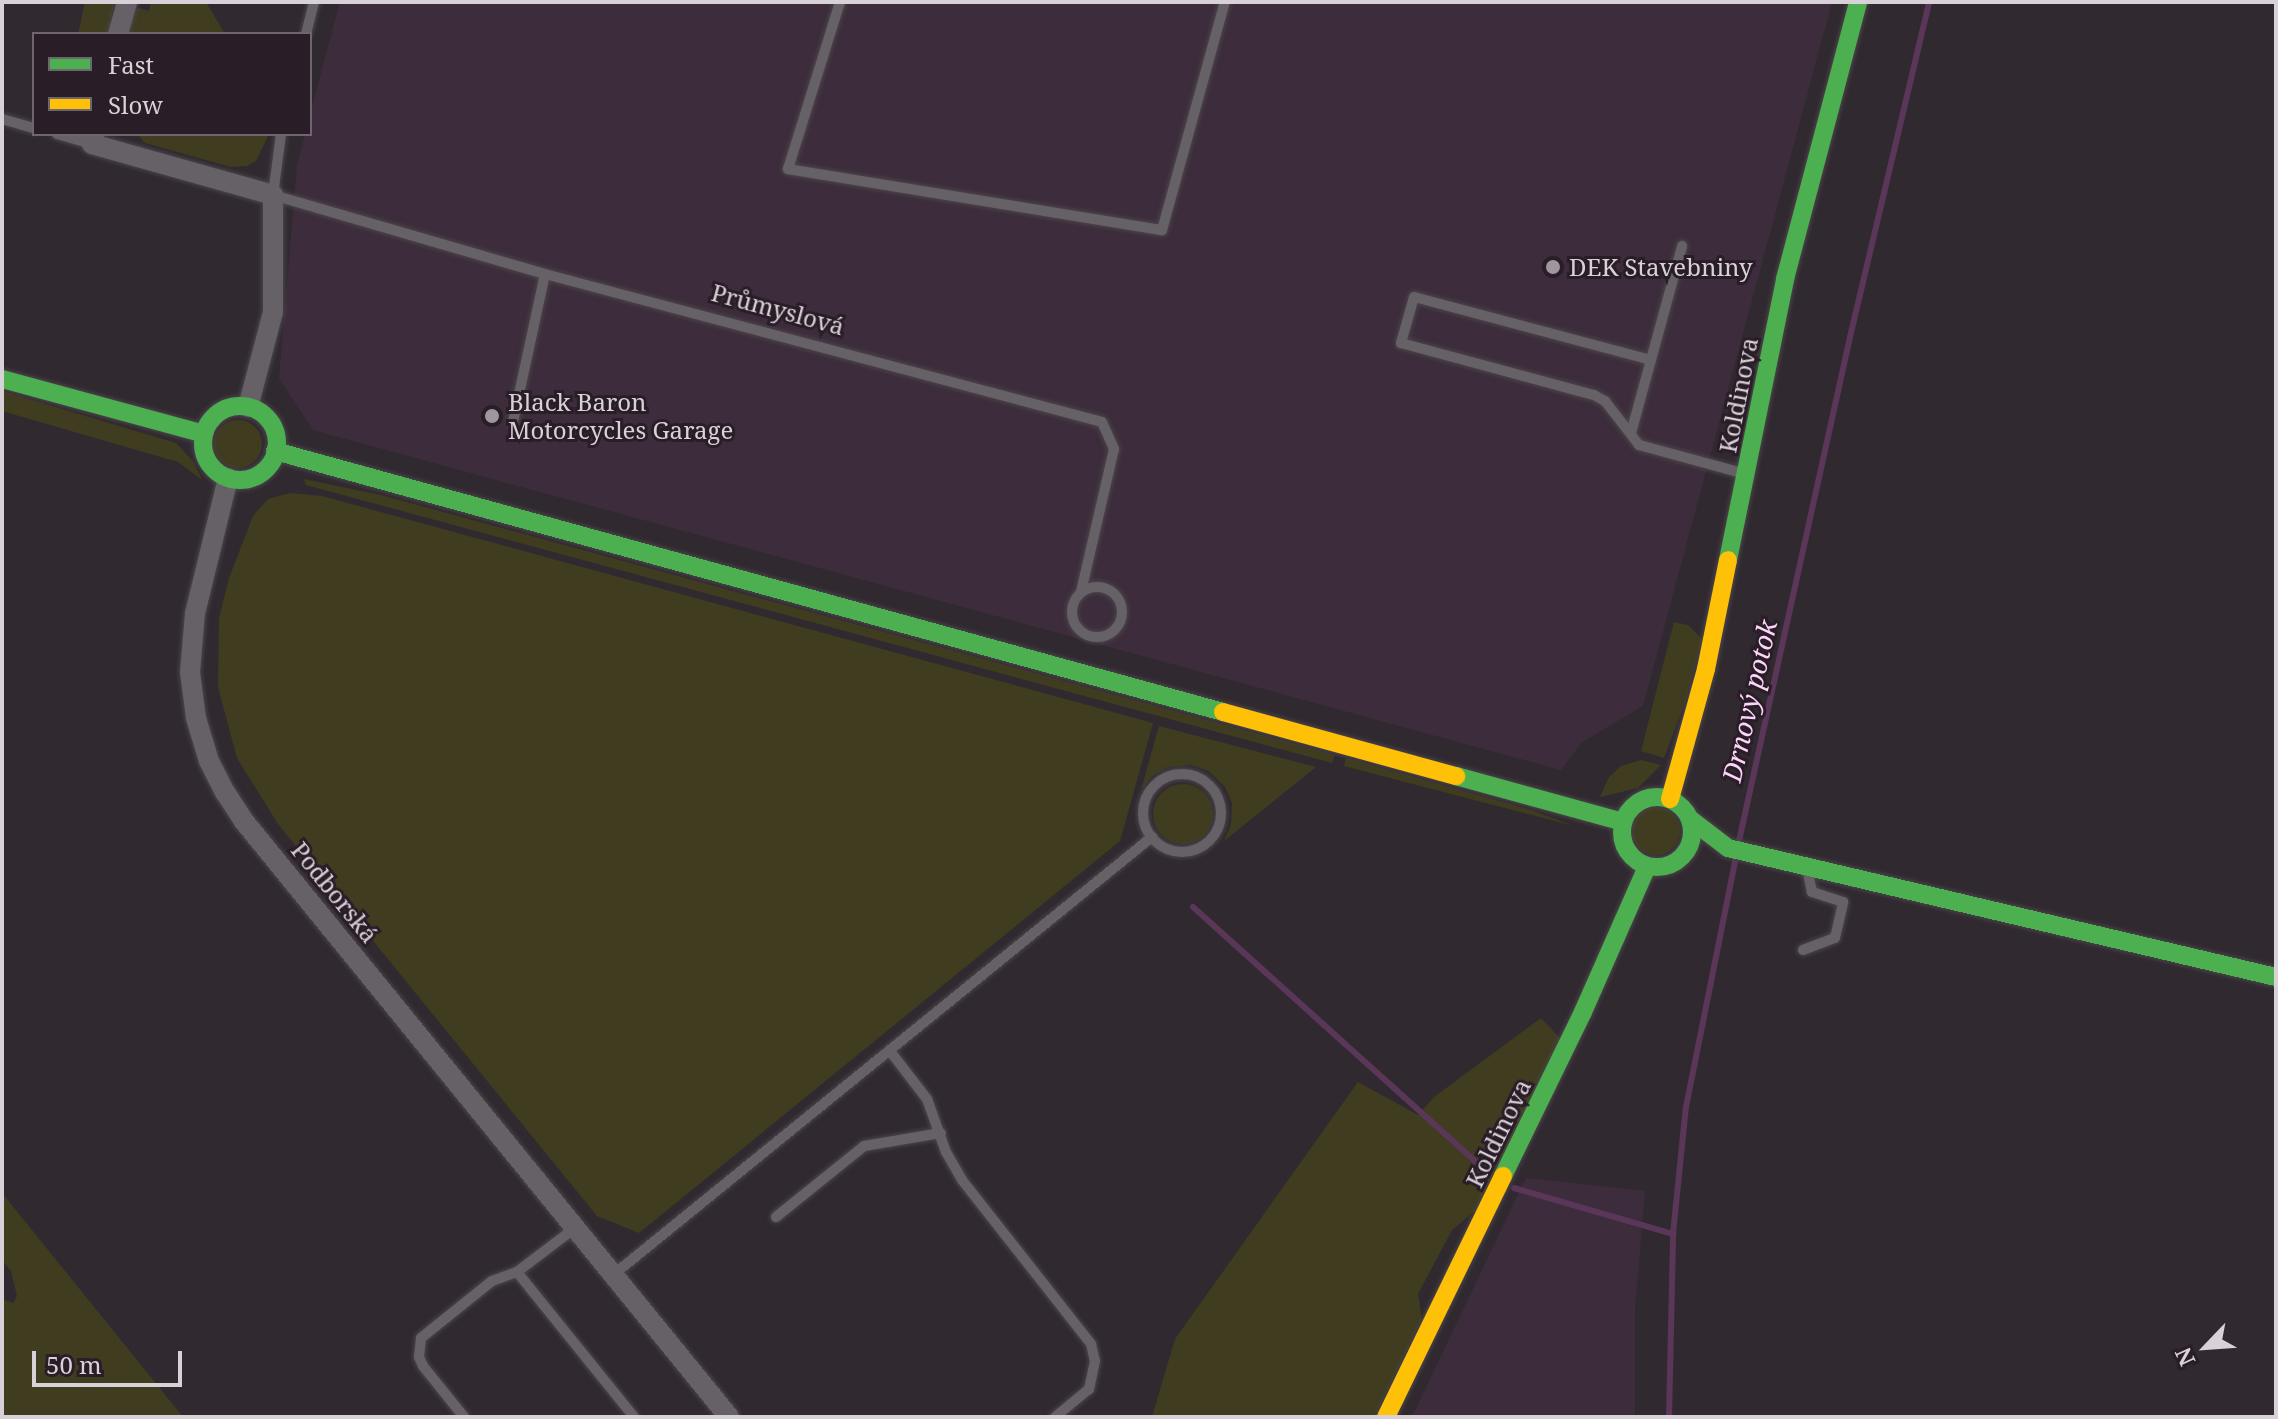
<!DOCTYPE html>
<meta charset="utf-8">
<style>
body{margin:0}
#map{position:relative;width:2278px;height:1419px;overflow:hidden;background:#302a30;font-family:"Noto Serif",serif}
div>[style]{position:absolute}
[style*='--x']{left:calc(var(--x)*1px);top:calc(var(--y)*1px);width:calc(var(--w)*1px);rotate:calc(var(--a)*1deg)}
.built>*{inset:0;background:#3d2d3c}
.green>*{inset:0;background:#403c1f}
.round{border-radius:50%}
.stream>*{height:6px;margin:-3px;padding:0 3px;transform-origin:3px;border-radius:3px;background:#5a3658}
.roads{filter:drop-shadow(0 0 2px #4a454a) drop-shadow(0 0 2px #4a454a)}
.lane>*{height:10px;margin:-5px;padding:0 5px;transform-origin:5px;border-radius:5px;background:#666166}
.lane>.ring{margin:-5px;padding:0;box-sizing:content-box;background:none;border:10px solid #666166;border-radius:50%}
.street>*{height:20px;margin:-10px;padding:0 10px;transform-origin:10px;border-radius:10px;background:#666166}
.fast>*{height:18px;margin:-9px;padding:0 9px;transform-origin:9px;border-radius:9px;background:#4caf50}
.fast>.ring{margin:-9px;padding:0;box-sizing:content-box;background:none;border:18px solid #4caf50;border-radius:50%}
.slow>*{height:18px;margin:-9px;padding:0 9px;transform-origin:9px;border-radius:9px;background:#ffc107}
.dots>*{width:22px;height:22px;translate:-50% -50%;box-sizing:border-box;border:4px solid #291d28;border-radius:50%}
span{translate:-50% -50%;white-space:nowrap;text-align:center;line-height:1.15;-webkit-text-stroke:6px #291d28;paint-order:stroke}
.poi-label{font-size:24px;color:#d9d1d8}
.left{translate:0 -50%;text-align:left}
.street-label{font-size:24px;color:#d9d1d8}
.water-label{font-size:26px;color:#fdd5fa;font-style:italic}
.frame{position:absolute;inset:0;border:4px solid #d9d1d8;pointer-events:none}
.legend{position:absolute;left:32px;top:32px;width:280px;height:104px;box-sizing:border-box;background:#291d28;border:2px solid #6f656e;margin:0;padding:10px 14px;list-style:none;font-size:24px;color:#d9d1d8}
.legend li{display:flex;align-items:center;gap:16px;height:40px}
.legend b{width:40px;border:2px solid #6f656e}
.north{position:absolute;left:2166px;top:1307px;width:80px;height:80px;-webkit-text-stroke:6px #291d28;paint-order:stroke;rotate:245deg;font-size:22px;font-weight:700;line-height:32px;text-align:center;color:#d9d1d8}
.north::after{content:'';display:block;margin:auto;width:28px;height:36px;background:#d9d1d8;clip-path:polygon(50% 0,100% 100%,50% 72%,0 100%)}
.scale{position:absolute;left:32px;top:1351px;width:150px;height:36px;box-sizing:border-box;border:4px solid #d9d1d8;border-top:0;padding-left:10px;font-size:24px;line-height:28px;white-space:nowrap;color:#d9d1d8;-webkit-text-stroke:6px #291d28;paint-order:stroke}
</style>
<div id="map">
<div class="built">
<i style="clip-path:polygon(340px 2px,1832px 2px,1643px 706px,1581px 743px,1561px 770px,313px 430px,279px 378px,297px 166px,305px 134px,310px 134px,310px 115px)"></i>
<i style="clip-path:polygon(1526px 1178px,1645px 1191px,1635px 1309px,1635px 1417px,1412px 1417px)"></i>
</div>
<div class="green">
<i style="clip-path:polygon(85px 2px,115px 2px,107px 34px,78px 34px)"></i>
<i style="clip-path:polygon(151px 2px,206px 2px,225px 34px,128px 34px,134px 11px,139px 8px,149px 11px)"></i>
<i style="clip-path:polygon(137px 134px,269px 134px,256px 161px,247px 166px,231px 167px,145px 143px)"></i>
<i style="clip-path:polygon(2px 391px,176px 443px,193px 461px,202px 480px,178px 462px,2px 411px)"></i>
<i class="round" style="left:214px;top:420px;width:48px;height:48px"></i>
<i style="clip-path:polygon(304px 479px,381px 495px,1335px 755px,1332px 763px,306px 485px)"></i>
<i style="clip-path:polygon(290px 493px,322px 496px,1153px 723px,1120px 841px,639px 1233px,597px 1216px,278px 824px,237px 758px,218px 687px,219px 618px,229px 578px,253px 516px,268px 499px)"></i>
<i style="clip-path:polygon(1674px 622px,1688px 625px,1702px 639px,1686px 700px,1664px 758px,1641px 751px)"></i>
<i style="clip-path:polygon(1159px 726px,1316px 767px,1224px 841px,1231px 825px,1232px 803px,1225px 787px,1209px 771px,1191px 765px,1168px 767px,1152px 776px,1141px 790px)"></i>
<i style="clip-path:polygon(1346px 758px,1531px 810px,1574px 826px,1344px 766px)"></i>
<i style="clip-path:polygon(1641px 760px,1661px 765px,1638px 788px,1600px 797px,1609px 777px,1621px 766px)"></i>
<i class="round" style="left:1153px;top:784px;width:60px;height:60px"></i>
<i class="round" style="left:1632px;top:807px;width:48px;height:48px"></i>
<i style="clip-path:polygon(1541px 1018px,1561px 1039px,1476px 1210px,1452px 1230px,1418px 1294px,1422px 1319px,1374px 1417px,1152px 1417px,1175px 1339px,1358px 1082px,1418px 1115px,1434px 1097px)"></i>
<i style="clip-path:polygon(2px 1193px,183px 1417px,2px 1417px,2px 1299px,13px 1303px,17px 1296px,11px 1271px,2px 1260px)"></i>
</div>
<div class="stream">
<i style="--x:1739;--y:841;--w:516;--a:-77.58"></i>
<i style="--x:1850;--y:337;--w:344;--a:-76.7"></i>
<i style="--x:1193;--y:907;--w:399;--a:42"></i>
<i style="--x:1514;--y:1188;--w:166;--a:16.1"></i>
<i style="--x:1669;--y:1417;--w:183;--a:-88.7"></i>
<i style="--x:1673;--y:1234;--w:128;--a:-84.2"></i>
<i style="--x:1686;--y:1107;--w:256;--a:-78.7"></i>
</div>
<div class="roads">
<div class="lane">
<i style="--x:840;--y:2;--w:175;--a:107.3"></i>
<i style="--x:788;--y:169;--w:379;--a:9.3"></i>
<i style="--x:1162;--y:230;--w:237;--a:-74.6"></i>
<i style="--x:306;--y:34;--w:33;--a:-76"></i>
<i style="--x:2;--y:119;--w:33;--a:16"></i>
<i style="--x:57;--y:134;--w:36;--a:16"></i>
<i style="--x:281;--y:134;--w:62;--a:97.5"></i>
<i style="--x:273;--y:195;--w:283;--a:16.2"></i>
<i style="--x:545;--y:274;--w:576;--a:14.88"></i>
<i style="--x:1102;--y:422;--w:30;--a:66"></i>
<i style="--x:1114;--y:449;--w:147;--a:103"></i>
<i style="--x:1651;--y:360;--w:245;--a:-165.1"></i>
<i style="--x:1414;--y:297;--w:48;--a:105.8"></i>
<i style="--x:1401;--y:343;--w:200;--a:15.1"></i>
<i style="--x:1594;--y:395;--w:13;--a:29"></i>
<i style="--x:1605;--y:401;--w:56;--a:52.3"></i>
<i style="--x:1639;--y:445;--w:107;--a:15.2"></i>
<i style="--x:513;--y:422;--w:151;--a:-77.8"></i>
<i style="--x:1631;--y:433;--w:194;--a:-74.7"></i>
<i class="ring" style="left:1072px;top:587px;width:40px;height:40px"></i>
<i class="ring" style="left:1143px;top:774px;width:68px;height:68px"></i>
<i style="--x:1803;--y:950;--w:34;--a:-21"></i>
<i style="--x:1835;--y:938;--w:37;--a:-77"></i>
<i style="--x:1843;--y:902;--w:33;--a:-162"></i>
<i style="--x:1812;--y:892;--w:25;--a:-102"></i>
<i style="--x:890;--y:1051;--w:61;--a:52.4"></i>
<i style="--x:927;--y:1099;--w:56;--a:70.3"></i>
<i style="--x:946;--y:1152;--w:32;--a:60"></i>
<i style="--x:962;--y:1180;--w:209;--a:51.8"></i>
<i style="--x:1091;--y:1344;--w:17;--a:77"></i>
<i style="--x:1095;--y:1361;--w:29;--a:102"></i>
<i style="--x:1089;--y:1389;--w:44;--a:140.5"></i>
<i style="--x:776;--y:1217;--w:113;--a:-38.9"></i>
<i style="--x:864;--y:1146;--w:78;--a:-9.6"></i>
<i style="--x:517;--y:1272;--w:186;--a:51.1"></i>
<i style="--x:613;--y:1275;--w:695;--a:-39.1"></i>
<i style="--x:464;--y:1417;--w:65;--a:-128.8"></i>
<i style="--x:423;--y:1366;--w:10;--a:-114"></i>
<i style="--x:419;--y:1357;--w:19;--a:-84"></i>
<i style="--x:421;--y:1338;--w:91;--a:-38.8"></i>
<i style="--x:492;--y:1281;--w:27;--a:-20"></i>
<i style="--x:517;--y:1272;--w:73;--a:-37.2"></i>
</div>
<div class="street">
<i style="--x:118;--y:34;--w:33;--a:-74"></i>
<i style="--x:94;--y:134;--w:10;--a:101"></i>
<i style="--x:92;--y:144;--w:188;--a:15.7"></i>
<i style="--x:273;--y:195;--w:117;--a:90"></i>
<i style="--x:273;--y:312;--w:98;--a:104.7"></i>
<i style="--x:228;--y:478;--w:139;--a:103.7"></i>
<i style="--x:195;--y:613;--w:59;--a:94.8"></i>
<i style="--x:190;--y:672;--w:46;--a:82.6"></i>
<i style="--x:196;--y:718;--w:45;--a:73.2"></i>
<i style="--x:209;--y:761;--w:35;--a:63"></i>
<i style="--x:225;--y:792;--w:33;--a:57"></i>
<i style="--x:243;--y:820;--w:770;--a:50.85"></i>
</div>
<div class="fast">
<i style="--x:2;--y:379;--w:209;--a:15.2"></i>
<i class="ring" style="left:203px;top:406px;width:56px;height:56px"></i>
<i style="--x:275;--y:451;--w:983;--a:15.39"></i>
<i style="--x:1728;--y:560;--w:287;--a:-78.5"></i>
<i style="--x:1785;--y:279;--w:286;--a:-75.2"></i>
<i style="--x:1456;--y:776;--w:173;--a:15.4"></i>
<i class="ring" style="left:1622px;top:797px;width:52px;height:52px"></i>
<i style="--x:1690;--y:819;--w:48;--a:37.3"></i>
<i style="--x:1728;--y:848;--w:563;--a:13.25"></i>
<i style="--x:1503;--y:1176;--w:182;--a:-64"></i>
<i style="--x:1583;--y:1012;--w:158;--a:-66.2"></i>
</div>
<div class="slow">
<i style="--x:1223;--y:712;--w:242;--a:15.4"></i>
<i style="--x:1670;--y:799;--w:135;--a:-74.5"></i>
<i style="--x:1706;--y:669;--w:111;--a:-78.6"></i>
<i style="--x:1386;--y:1417;--w:268;--a:-64.1"></i>
</div>
</div>
<div class="dots">
<i style="left:1553px;top:267px;background:#9e979d"></i>
<i style="left:492px;top:416px;background:#9e979d"></i>
</div>
<div class="poi-label">
<span class="left" style="left:1569px;top:267px">DEK Stavebniny</span>
<span class="left" style="left:508px;top:416px">Black Baron<br>Motorcycles Garage</span>
</div>
<div class="street-label">
<span style="left:778px;top:309px;rotate:15deg">Průmyslová</span>
<span style="left:1738px;top:395px;rotate:-79deg">Koldinova</span>
<span style="left:335px;top:892px;rotate:51deg">Podborská</span>
<span style="left:1498px;top:1133px;rotate:-64deg">Koldinova</span>
</div>
<div class="water-label">
<span style="left:1750px;top:701px;rotate:-77deg">Drnový potok</span>
</div>
<div class="frame"></div>
<ul class="legend">
<li><b style="height:10px;background:#4caf50"></b>Fast</li>
<li><b style="height:10px;background:#ffc107"></b>Slow</li>
</ul>
<div class="north">N</div>
<div class="scale">50 m</div>
</div>
